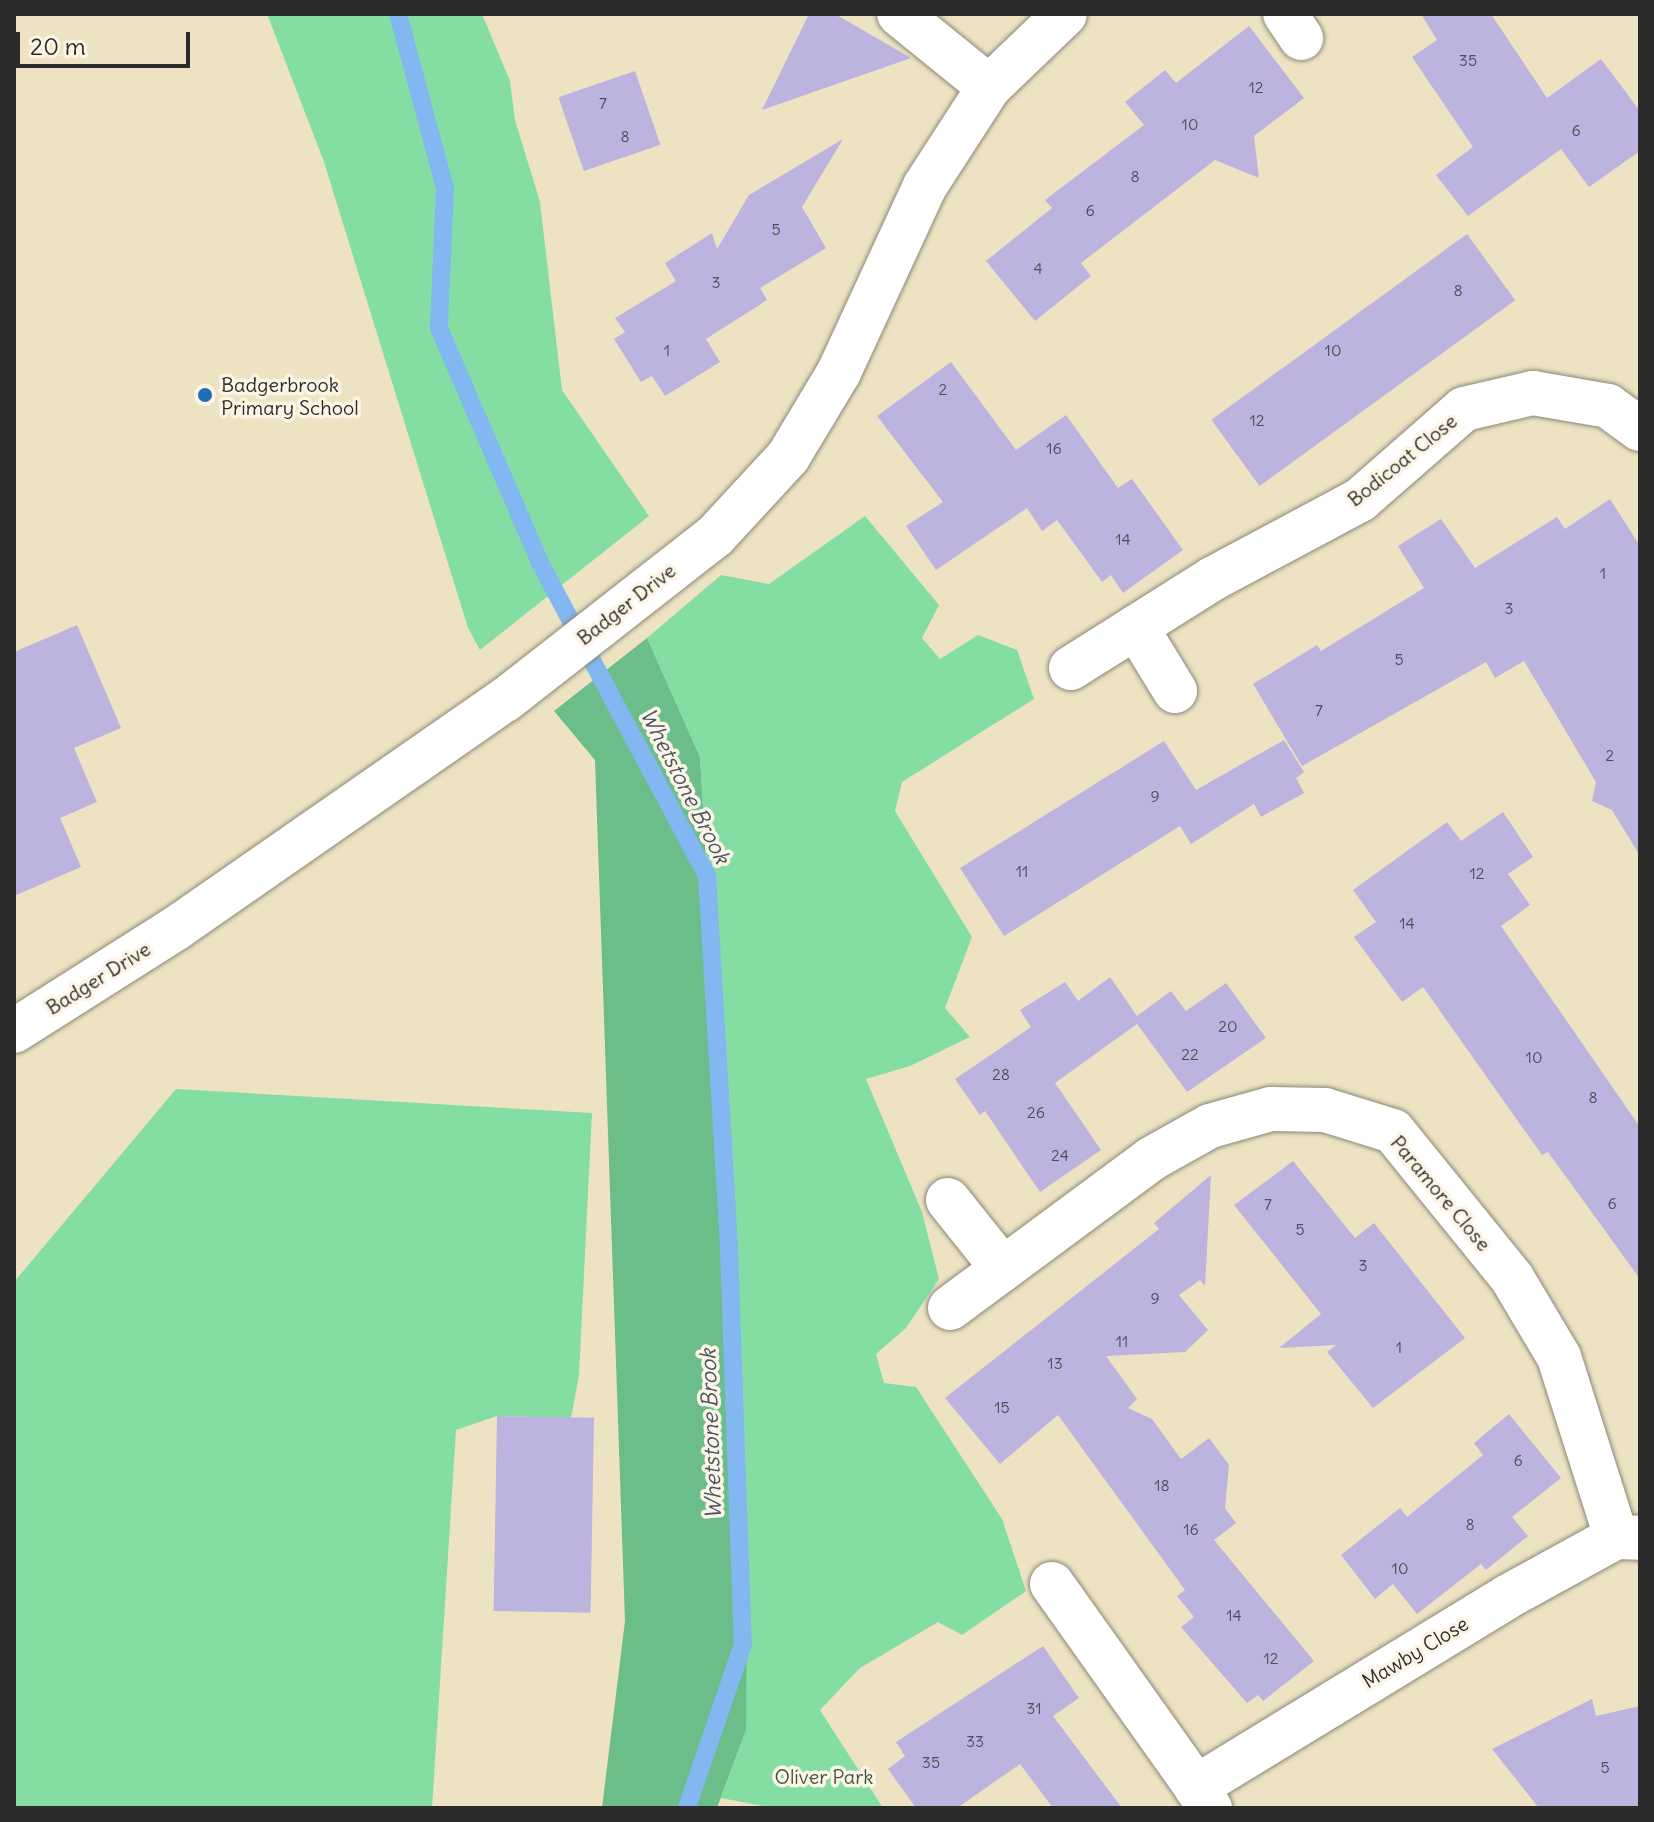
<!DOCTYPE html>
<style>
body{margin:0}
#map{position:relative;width:1654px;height:1822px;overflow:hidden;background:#ede3c3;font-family:Delius,sans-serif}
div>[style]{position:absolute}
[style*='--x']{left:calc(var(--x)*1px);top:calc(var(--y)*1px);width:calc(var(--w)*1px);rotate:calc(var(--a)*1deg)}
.green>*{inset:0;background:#84dea4}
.forest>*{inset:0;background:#6bbd8a}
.stream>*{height:18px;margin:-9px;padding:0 9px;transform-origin:9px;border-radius:9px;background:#82b7f1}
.building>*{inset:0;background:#bcb3df;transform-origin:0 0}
.roads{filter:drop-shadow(0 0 2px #8c8777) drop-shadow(0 0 2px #8c8777)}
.minor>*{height:44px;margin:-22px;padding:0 22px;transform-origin:22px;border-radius:22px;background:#fff}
.dots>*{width:22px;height:22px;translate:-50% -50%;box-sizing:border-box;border:4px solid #fcf5e5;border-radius:50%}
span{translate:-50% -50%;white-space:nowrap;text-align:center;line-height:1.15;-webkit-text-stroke:7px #fcf5e5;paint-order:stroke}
.number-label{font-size:16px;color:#4f4d58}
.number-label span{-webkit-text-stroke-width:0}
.poi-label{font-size:20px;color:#2b2b2b}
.left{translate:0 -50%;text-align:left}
.street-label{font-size:20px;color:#2b2b2b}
.park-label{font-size:20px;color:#415849}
.water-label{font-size:22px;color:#455566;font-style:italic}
.frame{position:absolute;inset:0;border:16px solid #2b2b2b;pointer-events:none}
.scale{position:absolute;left:16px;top:32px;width:174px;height:36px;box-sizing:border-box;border:4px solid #2b2b2b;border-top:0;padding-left:10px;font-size:24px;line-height:28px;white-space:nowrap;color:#2b2b2b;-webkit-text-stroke:6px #fcf5e5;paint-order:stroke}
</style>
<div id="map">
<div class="green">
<i style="clip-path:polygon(267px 14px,482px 14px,510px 81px,515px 120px,540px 202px,562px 390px,649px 516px,480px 650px,468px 628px,324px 162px)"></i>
<i style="clip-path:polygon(865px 516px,939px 605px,922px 638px,940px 659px,978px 635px,1017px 650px,1034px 699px,902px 782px,895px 811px,972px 937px,945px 1008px,970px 1037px,910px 1066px,866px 1079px,922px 1212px,939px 1279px,906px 1328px,876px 1354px,884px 1383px,916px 1387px,1002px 1519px,1026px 1591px,962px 1635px,938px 1622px,860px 1668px,820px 1710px,883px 1808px,773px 1808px,721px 1798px,746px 1730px,729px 1250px,700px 757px,647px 638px,721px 575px,769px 584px)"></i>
<i style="clip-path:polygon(176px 1089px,592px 1113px,579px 1375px,571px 1418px,497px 1416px,456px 1430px,432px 1808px,14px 1808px,14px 1282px)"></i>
</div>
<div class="forest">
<i style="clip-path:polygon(647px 638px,700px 757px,707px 876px,747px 1605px,746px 1730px,717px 1808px,602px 1808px,625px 1621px,595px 760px,554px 711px)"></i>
</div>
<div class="stream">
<i style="--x:398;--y:14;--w:180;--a:74.9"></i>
<i style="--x:445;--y:188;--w:140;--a:92.5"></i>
<i style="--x:439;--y:328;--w:256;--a:66.7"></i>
<i style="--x:540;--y:563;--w:355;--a:61.9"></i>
<i style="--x:707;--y:876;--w:375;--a:86.6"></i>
<i style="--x:729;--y:1250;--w:394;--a:88"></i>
<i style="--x:743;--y:1644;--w:173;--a:108.9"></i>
</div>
<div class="building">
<i style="clip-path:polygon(809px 14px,835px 14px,911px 58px,762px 110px)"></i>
<i style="clip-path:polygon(1421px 14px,1491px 14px,1547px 98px,1601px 59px,1640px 111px,1640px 151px,1589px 187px,1561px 149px,1468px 216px,1436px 175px,1473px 147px,1412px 57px,1437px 40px)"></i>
<i style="clip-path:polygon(1249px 26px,1304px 98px,1254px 136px,1259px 178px,1215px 160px,1081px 263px,1091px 276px,1035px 321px,986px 261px,1052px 208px,1045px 200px,1144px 125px,1125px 102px,1165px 70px,1176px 83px)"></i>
<i style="left:635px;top:71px;width:78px;height:81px;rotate:71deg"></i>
<i style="clip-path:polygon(843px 139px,802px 207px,826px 248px,760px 288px,767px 300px,706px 339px,720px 362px,665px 396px,652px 376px,641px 382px,614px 339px,625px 332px,615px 318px,676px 281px,665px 263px,712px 233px,717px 249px,749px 195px)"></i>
<i style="left:1467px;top:234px;width:82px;height:316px;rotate:54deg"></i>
<i style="clip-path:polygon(951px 362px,1016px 450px,1066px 415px,1118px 488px,1132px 479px,1183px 550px,1123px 593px,1111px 575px,1102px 582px,1057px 520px,1042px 531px,1027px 508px,936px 570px,906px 526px,943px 502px,877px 416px)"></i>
<i style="clip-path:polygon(1610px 499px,1640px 546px,1640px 856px,1612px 810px,1592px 801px,1596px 782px,1524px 661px,1495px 678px,1486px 662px,1302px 766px,1253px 684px,1317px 645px,1321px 651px,1424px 588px,1398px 546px,1441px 519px,1475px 568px,1557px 517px,1565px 529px)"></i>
<i style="clip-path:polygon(77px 625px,121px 728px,74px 748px,97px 802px,60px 818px,81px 867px,14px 896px,14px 652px)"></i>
<i style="clip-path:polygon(1284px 740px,1304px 772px,1296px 778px,1304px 793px,1261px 817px,1254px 804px,1191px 844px,1180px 826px,1004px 936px,960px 868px,1164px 741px,1196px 790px)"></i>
<i style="clip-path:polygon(1503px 812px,1533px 857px,1508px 874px,1530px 905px,1501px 926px,1640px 1127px,1640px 1279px,1548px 1152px,1542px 1155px,1423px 987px,1402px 1002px,1354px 937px,1376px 922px,1353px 890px,1447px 822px,1461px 841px)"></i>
<i style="clip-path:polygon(1110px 977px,1137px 1016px,1171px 991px,1186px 1011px,1226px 983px,1266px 1038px,1187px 1092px,1137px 1024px,1055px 1083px,1101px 1150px,1040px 1192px,985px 1111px,980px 1115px,955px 1079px,1031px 1027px,1020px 1010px,1065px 982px,1078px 1001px)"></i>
<i style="clip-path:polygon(1293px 1161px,1355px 1238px,1374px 1223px,1465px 1338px,1373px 1408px,1327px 1352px,1336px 1345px,1279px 1348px,1321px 1314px,1234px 1205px)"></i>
<i style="clip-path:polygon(1211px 1175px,1205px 1286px,1200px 1280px,1179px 1295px,1208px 1330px,1185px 1352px,1106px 1356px,1137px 1399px,1128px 1408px,1152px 1419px,1181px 1459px,1209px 1438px,1229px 1465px,1225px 1508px,1236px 1523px,1214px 1540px,1314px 1661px,1263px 1701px,1258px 1695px,1247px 1703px,1181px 1627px,1194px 1617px,1177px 1596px,1185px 1590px,1058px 1415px,1000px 1464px,945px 1398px,1159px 1229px,1154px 1223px)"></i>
<i style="clip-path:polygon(1509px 1414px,1561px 1478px,1512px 1517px,1528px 1536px,1486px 1570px,1481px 1564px,1417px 1614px,1393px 1584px,1375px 1599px,1341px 1555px,1400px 1508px,1407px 1517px,1483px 1455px,1474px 1443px)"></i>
<i style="left:497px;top:1416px;width:97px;height:195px;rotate:1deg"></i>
<i style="clip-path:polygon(1043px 1646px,1079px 1698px,1053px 1716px,1122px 1808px,1053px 1808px,1020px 1764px,957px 1808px,916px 1808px,888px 1769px,905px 1756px,896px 1742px)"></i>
<i style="clip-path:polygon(1592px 1699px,1596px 1716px,1640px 1706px,1640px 1808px,1539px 1808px,1492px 1749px)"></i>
</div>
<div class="roads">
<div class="minor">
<i style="--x:899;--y:14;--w:116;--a:39"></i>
<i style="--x:1285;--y:14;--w:29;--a:56"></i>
<i style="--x:1136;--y:627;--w:75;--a:58.6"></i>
<i style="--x:1071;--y:668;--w:169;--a:-32.2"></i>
<i style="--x:1214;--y:578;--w:166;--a:-28.1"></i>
<i style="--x:1360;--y:500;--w:138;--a:-41.2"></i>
<i style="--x:1464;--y:409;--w:71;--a:-13.1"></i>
<i style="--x:1533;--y:393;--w:76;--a:9.8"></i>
<i style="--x:1608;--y:406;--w:39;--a:36"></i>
<i style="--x:14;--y:1031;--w:191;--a:-32.4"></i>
<i style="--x:175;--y:929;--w:402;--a:-34.8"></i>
<i style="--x:505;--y:700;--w:266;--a:-38"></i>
<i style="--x:715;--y:536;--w:108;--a:-47.3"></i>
<i style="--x:788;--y:457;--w:99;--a:-59"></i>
<i style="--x:839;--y:372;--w:205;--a:-65.2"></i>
<i style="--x:925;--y:186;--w:118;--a:-57.1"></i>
<i style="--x:989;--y:87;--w:105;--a:-43.8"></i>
<i style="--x:948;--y:1200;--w:88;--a:51.4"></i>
<i style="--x:950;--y:1308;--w:250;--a:-36.5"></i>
<i style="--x:1151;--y:1159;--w:68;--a:-29.2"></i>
<i style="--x:1210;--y:1126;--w:63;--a:-15.6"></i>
<i style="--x:1271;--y:1109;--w:54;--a:1.1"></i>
<i style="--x:1325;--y:1110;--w:71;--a:17.2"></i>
<i style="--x:1393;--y:1131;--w:189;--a:51"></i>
<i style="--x:1512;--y:1278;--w:92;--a:59.3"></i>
<i style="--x:1559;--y:1357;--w:189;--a:72.4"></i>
<i style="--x:1052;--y:1584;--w:249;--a:54.6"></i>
<i style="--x:1210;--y:1808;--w:25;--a:-124"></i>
<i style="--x:1196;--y:1787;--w:364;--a:-31.4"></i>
<i style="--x:1507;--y:1597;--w:124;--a:-28.8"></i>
<i style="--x:1616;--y:1537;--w:24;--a:2"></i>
</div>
</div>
<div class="dots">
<i style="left:205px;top:395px;background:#1f6fb2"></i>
</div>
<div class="number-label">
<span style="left:1468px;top:60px">35</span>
<span style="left:1256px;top:87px">12</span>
<span style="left:603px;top:103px">7</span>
<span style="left:1190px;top:124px">10</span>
<span style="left:1576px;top:130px">6</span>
<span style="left:625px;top:136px">8</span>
<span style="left:1135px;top:176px">8</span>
<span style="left:1090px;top:210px">6</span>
<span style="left:776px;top:229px">5</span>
<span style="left:1038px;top:268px">4</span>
<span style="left:716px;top:282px">3</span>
<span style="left:1458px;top:290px">8</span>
<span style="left:667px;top:350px">1</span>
<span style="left:1333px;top:350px">10</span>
<span style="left:943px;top:389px">2</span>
<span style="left:1257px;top:420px">12</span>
<span style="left:1054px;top:448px">16</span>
<span style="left:1123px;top:539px">14</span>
<span style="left:1603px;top:573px">1</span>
<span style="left:1509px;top:608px">3</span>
<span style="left:1399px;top:659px">5</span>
<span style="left:1319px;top:710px">7</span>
<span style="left:1610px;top:755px">2</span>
<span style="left:1155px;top:796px">9</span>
<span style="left:1022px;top:871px">11</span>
<span style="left:1477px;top:873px">12</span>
<span style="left:1407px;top:923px">14</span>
<span style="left:1228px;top:1026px">20</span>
<span style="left:1190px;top:1054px">22</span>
<span style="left:1534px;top:1057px">10</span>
<span style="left:1001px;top:1074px">28</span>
<span style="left:1593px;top:1097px">8</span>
<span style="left:1036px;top:1112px">26</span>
<span style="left:1060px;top:1155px">24</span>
<span style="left:1612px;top:1203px">6</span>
<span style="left:1268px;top:1204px">7</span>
<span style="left:1300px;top:1229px">5</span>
<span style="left:1363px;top:1265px">3</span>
<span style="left:1155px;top:1298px">9</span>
<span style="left:1122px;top:1341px">11</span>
<span style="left:1399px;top:1347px">1</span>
<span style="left:1055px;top:1363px">13</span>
<span style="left:1002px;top:1407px">15</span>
<span style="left:1518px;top:1460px">6</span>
<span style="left:1162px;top:1485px">18</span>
<span style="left:1470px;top:1524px">8</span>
<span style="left:1191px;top:1529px">16</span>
<span style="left:1400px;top:1568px">10</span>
<span style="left:1234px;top:1615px">14</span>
<span style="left:1271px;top:1658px">12</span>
<span style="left:1034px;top:1708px">31</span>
<span style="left:975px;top:1741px">33</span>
<span style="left:931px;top:1762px">35</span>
<span style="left:1605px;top:1767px">5</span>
</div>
<div class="poi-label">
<span class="left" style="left:221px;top:396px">Badgerbrook<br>Primary School</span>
</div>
<div class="street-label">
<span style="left:1402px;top:460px;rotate:-39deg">Bodicoat Close</span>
<span style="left:626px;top:604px;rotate:-38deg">Badger Drive</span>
<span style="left:98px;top:978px;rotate:-32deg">Badger Drive</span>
<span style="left:1441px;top:1193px;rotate:50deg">Paramore Close</span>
<span style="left:1415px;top:1652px;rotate:-31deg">Mawby Close</span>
</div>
<div class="park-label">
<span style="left:824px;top:1776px">Oliver Park</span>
</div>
<div class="water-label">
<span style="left:685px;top:786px;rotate:63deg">Whetstone Brook</span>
<span style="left:711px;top:1434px;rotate:-92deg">Whetstone Brook</span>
</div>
<div class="frame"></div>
<div class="scale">20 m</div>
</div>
